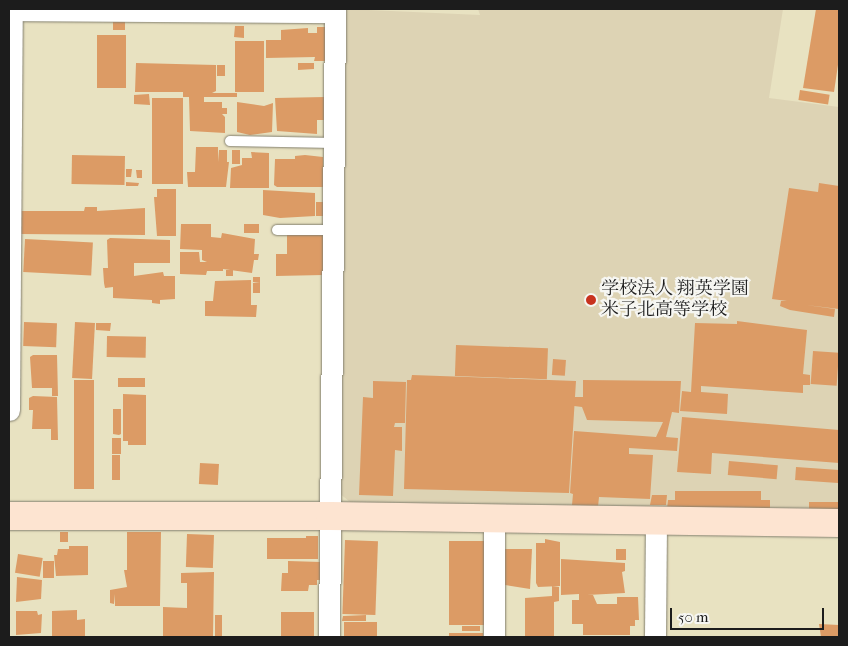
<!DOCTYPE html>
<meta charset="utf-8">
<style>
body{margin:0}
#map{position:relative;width:848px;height:646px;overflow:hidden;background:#e8e2c1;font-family:"IM FELL French Canon","Noto Serif JP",serif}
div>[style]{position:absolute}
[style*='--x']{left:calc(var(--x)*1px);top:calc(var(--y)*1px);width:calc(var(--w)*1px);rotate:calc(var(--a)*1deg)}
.built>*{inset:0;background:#ddd3b4}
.building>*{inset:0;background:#dc9b65;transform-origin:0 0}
.roads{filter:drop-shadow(0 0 1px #827f6e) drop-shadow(0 0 1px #827f6e)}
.lane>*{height:10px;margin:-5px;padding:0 5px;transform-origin:5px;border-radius:5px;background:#fff}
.street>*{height:21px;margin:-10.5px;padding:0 10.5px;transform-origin:10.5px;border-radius:10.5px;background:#fff}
.secondary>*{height:28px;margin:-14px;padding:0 14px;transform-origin:14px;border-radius:14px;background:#fde4d1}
.dots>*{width:14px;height:14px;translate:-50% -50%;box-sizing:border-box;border:2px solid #f6f6f2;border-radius:50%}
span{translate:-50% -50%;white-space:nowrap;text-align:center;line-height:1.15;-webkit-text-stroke:4.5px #f6f6f2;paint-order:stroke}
.poi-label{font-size:18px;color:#1c1c1c}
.left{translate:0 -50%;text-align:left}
.frame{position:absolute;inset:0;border:10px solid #1c1c1c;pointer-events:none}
.scale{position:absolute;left:670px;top:608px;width:154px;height:22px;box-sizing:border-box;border:2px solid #1c1c1c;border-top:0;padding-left:6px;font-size:15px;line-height:18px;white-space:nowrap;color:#1c1c1c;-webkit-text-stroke:4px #f6f6f2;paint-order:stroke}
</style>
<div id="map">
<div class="built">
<i style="clip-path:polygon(346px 9px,480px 15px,478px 9px,783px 9px,769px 98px,839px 107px,839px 511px,354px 505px,339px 493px)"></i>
</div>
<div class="building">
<i style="clip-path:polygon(816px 9px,839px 9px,839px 58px,834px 92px,803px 88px)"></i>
<i style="left:113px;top:21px;width:12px;height:9px"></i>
<i style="clip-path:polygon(235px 26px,244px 26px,244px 38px,234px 37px)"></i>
<i style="clip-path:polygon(317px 27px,327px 27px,327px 61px,314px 61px,315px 57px,266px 58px,266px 40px,281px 40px,281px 30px,308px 28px,308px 33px,317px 33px)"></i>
<i style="left:97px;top:35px;width:29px;height:53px"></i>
<i style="left:235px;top:41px;width:29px;height:51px"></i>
<i style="clip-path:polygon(136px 63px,216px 65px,216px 91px,212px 93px,237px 93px,237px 97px,204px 97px,204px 102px,222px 102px,222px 108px,227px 108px,227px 114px,222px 114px,225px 117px,225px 133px,190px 131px,189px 97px,183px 97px,183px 92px,135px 92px)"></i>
<i style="clip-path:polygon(298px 63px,314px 63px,314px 69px,298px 70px)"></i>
<i style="left:217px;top:65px;width:8px;height:11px"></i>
<i style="left:800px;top:90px;width:30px;height:10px;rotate:9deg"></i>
<i style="clip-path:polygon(149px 94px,150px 105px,134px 104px,134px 95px)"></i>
<i style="clip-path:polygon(325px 97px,325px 120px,317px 120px,317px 134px,277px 131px,275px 98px)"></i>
<i style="left:152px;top:98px;width:31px;height:86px"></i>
<i style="clip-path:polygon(237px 102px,264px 106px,273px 103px,272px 132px,250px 135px,237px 132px)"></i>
<i style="clip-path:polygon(196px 147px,218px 147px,218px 162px,219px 150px,227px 150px,227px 162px,229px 162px,226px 187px,188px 187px,187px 172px,195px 172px)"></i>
<i style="left:232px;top:150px;width:8px;height:14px"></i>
<i style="clip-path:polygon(251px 152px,269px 153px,269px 188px,230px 188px,231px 168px,242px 165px,242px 158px,252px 158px)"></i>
<i style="left:72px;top:155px;width:53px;height:29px;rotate:1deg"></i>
<i style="clip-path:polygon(305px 155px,323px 157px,323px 187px,277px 187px,274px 185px,275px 159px,295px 159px,295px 156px)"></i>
<i style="clip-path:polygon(126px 169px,132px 169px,131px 177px,126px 177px)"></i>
<i style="clip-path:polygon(136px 170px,142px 170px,142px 178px,137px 178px)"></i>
<i style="clip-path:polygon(126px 182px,139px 183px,138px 186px,126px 186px)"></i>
<i style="clip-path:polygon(819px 183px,839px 186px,839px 309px,806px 305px,835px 309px,834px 317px,790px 310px,780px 306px,781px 301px,787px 301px,772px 299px,789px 188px,818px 192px)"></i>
<i style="clip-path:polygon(157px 189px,176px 189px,176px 236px,157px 236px,154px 197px,157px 197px)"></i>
<i style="clip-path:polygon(263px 190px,315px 193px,315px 216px,280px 218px,263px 215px)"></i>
<i style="left:316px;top:202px;width:9px;height:14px"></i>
<i style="clip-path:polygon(85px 207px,97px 207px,97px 211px,145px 208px,145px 235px,19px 234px,19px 211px,84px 211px)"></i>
<i style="clip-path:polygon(181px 224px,211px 224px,211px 237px,221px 238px,222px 233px,255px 239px,254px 254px,259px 254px,258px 260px,254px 260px,252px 273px,223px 269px,223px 271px,207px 271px,206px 275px,180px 274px,180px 252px,199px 252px,200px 262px,207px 262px,202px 260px,202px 250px,180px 249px)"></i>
<i style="left:244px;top:224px;width:15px;height:9px"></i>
<i style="clip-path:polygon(287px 234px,324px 235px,323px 275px,276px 276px,276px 254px,287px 254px)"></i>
<i style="clip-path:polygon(110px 238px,170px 240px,170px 263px,134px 263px,134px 276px,163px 272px,164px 276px,175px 276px,175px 299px,160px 300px,160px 304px,152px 303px,152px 300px,113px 298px,113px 287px,105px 288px,104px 283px,103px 268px,108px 268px,107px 240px)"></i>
<i style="left:25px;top:239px;width:68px;height:33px;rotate:3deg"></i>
<i style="left:226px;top:270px;width:7px;height:6px"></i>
<i style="clip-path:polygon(253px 277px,260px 277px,260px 283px,253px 282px)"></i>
<i style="clip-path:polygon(251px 280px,251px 305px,257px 305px,256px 317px,205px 316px,205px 301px,213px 301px,215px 281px)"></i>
<i style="left:253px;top:283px;width:7px;height:10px"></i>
<i style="clip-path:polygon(737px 321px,807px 330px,803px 374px,810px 375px,810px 385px,803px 385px,803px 393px,701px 386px,701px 392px,728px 394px,727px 414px,680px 411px,682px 391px,691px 392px,695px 323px,737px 324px)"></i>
<i style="left:24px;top:322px;width:33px;height:24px;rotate:2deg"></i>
<i style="left:75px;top:322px;width:20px;height:56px;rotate:3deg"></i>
<i style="clip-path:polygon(96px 323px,111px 323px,110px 331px,96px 330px)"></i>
<i style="left:107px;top:336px;width:39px;height:21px;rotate:1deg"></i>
<i style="left:456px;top:345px;width:92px;height:31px;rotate:2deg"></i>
<i style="left:813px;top:351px;width:26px;height:33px;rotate:4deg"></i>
<i style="clip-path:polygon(33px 355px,57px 355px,58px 396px,52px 396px,52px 388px,32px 388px,30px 357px)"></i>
<i style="left:553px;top:359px;width:13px;height:16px;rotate:4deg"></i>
<i style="clip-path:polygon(412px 375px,576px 381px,569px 493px,404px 489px,407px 380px,411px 380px)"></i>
<i style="left:118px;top:378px;width:27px;height:9px"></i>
<i style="left:74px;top:380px;width:20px;height:109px"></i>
<i style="clip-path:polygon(583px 380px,681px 381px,679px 413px,672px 412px,666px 437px,678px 438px,677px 451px,629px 448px,629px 454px,653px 455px,650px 499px,599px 497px,598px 507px,572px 505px,573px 494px,570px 493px,574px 431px,656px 437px,663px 422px,587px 420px,582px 407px,574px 406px,574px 397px,583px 397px)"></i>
<i style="clip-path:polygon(373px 381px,406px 382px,405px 423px,395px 423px,394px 427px,402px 427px,402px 451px,395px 450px,393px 496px,359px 495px,363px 397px,373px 398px)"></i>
<i style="clip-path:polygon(123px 394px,146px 395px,146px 445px,128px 445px,128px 441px,123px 441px)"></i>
<i style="clip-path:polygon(33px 396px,57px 397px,58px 440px,51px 440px,51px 429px,32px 429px,33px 410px,29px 410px,29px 398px)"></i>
<i style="clip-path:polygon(113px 409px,121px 409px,121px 434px,119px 435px,113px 434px)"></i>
<i style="clip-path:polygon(682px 417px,839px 430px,839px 463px,712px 453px,711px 474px,677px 472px)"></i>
<i style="left:112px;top:438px;width:9px;height:16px"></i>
<i style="left:112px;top:455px;width:8px;height:25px"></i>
<i style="left:729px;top:461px;width:49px;height:14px;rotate:5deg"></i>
<i style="left:200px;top:463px;width:19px;height:21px;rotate:3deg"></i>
<i style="left:796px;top:467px;width:43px;height:13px;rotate:4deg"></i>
<i style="clip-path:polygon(675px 491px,761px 491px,761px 500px,770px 500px,770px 509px,667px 509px,668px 500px,675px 500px)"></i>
<i style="clip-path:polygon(652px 495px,667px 495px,666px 505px,650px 505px)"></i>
<i style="left:809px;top:502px;width:30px;height:8px"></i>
<i style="left:60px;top:532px;width:8px;height:10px"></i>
<i style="clip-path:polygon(127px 532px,161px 532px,160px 606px,115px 606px,115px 594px,114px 604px,110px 603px,110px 590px,127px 587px,124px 570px,127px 570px)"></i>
<i style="left:214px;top:535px;width:33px;height:27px;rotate:92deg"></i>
<i style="clip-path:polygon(306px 536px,318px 536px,318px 559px,267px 559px,267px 538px,306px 538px)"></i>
<i style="clip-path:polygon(545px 539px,560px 542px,560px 586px,538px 587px,536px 583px,536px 543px,545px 543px)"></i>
<i style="left:345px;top:540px;width:33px;height:74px;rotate:2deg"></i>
<i style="left:449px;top:541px;width:35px;height:84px"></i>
<i style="clip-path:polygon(69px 546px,88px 546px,88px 575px,56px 576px,54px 555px,57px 555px,58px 549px,69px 549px)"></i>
<i style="clip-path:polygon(505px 549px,532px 549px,530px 589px,505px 585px)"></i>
<i style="left:616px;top:549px;width:10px;height:11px"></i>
<i style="left:18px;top:554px;width:25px;height:19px;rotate:9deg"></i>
<i style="clip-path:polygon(561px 559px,625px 563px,625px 571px,622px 572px,625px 593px,587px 595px,593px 595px,597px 604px,617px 604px,617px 597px,638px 597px,639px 620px,635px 620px,635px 626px,630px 626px,630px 635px,583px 635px,583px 624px,572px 624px,572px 600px,579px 600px,579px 594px,561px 595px)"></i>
<i style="left:43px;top:561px;width:11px;height:17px"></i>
<i style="clip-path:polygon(288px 561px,321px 562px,321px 580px,317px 580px,317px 585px,309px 585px,308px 591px,281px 591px,282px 573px,288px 573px)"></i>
<i style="clip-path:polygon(214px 572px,213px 636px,163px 636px,163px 607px,187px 608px,187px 583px,181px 583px,181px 573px)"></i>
<i style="clip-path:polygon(17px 577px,42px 580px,41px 599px,16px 602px)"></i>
<i style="clip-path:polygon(552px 586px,559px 587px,559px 601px,554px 602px,554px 595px,554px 637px,525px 637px,525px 598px,552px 596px)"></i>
<i style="clip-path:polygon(77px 610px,77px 620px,85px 619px,85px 636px,52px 636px,52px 611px)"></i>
<i style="clip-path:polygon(16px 611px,37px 611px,38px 615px,42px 614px,41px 633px,16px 635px)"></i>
<i style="left:281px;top:612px;width:33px;height:25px"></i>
<i style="left:215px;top:615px;width:7px;height:21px"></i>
<i style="clip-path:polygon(366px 615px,366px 621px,342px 621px,343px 616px)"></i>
<i style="left:344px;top:622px;width:33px;height:15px"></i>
<i style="clip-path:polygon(819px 624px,839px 625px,839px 637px,821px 637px)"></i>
<i style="left:462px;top:626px;width:18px;height:5px"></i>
<i style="left:449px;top:633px;width:34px;height:4px"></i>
</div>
<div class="roads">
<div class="lane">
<i style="--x:230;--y:141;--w:104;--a:1.1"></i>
<i style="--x:277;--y:230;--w:56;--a:0"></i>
</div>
<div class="street">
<i style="--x:9;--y:10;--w:326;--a:0.4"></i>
<i style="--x:9;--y:410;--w:401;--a:-89.6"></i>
<i style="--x:494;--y:518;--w:119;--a:90"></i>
<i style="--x:329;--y:637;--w:628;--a:-89.45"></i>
<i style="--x:655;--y:637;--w:116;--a:-89.5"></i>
</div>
<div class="secondary">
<i style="--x:9;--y:516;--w:321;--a:0"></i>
<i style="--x:330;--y:516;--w:509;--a:0.79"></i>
</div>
</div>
<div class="dots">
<i style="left:591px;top:300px;background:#c8321e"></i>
</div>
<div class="poi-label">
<span class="left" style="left:601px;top:300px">学校法人 翔英学園<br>米子北高等学校</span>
</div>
<div class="frame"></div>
<div class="scale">50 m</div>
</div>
